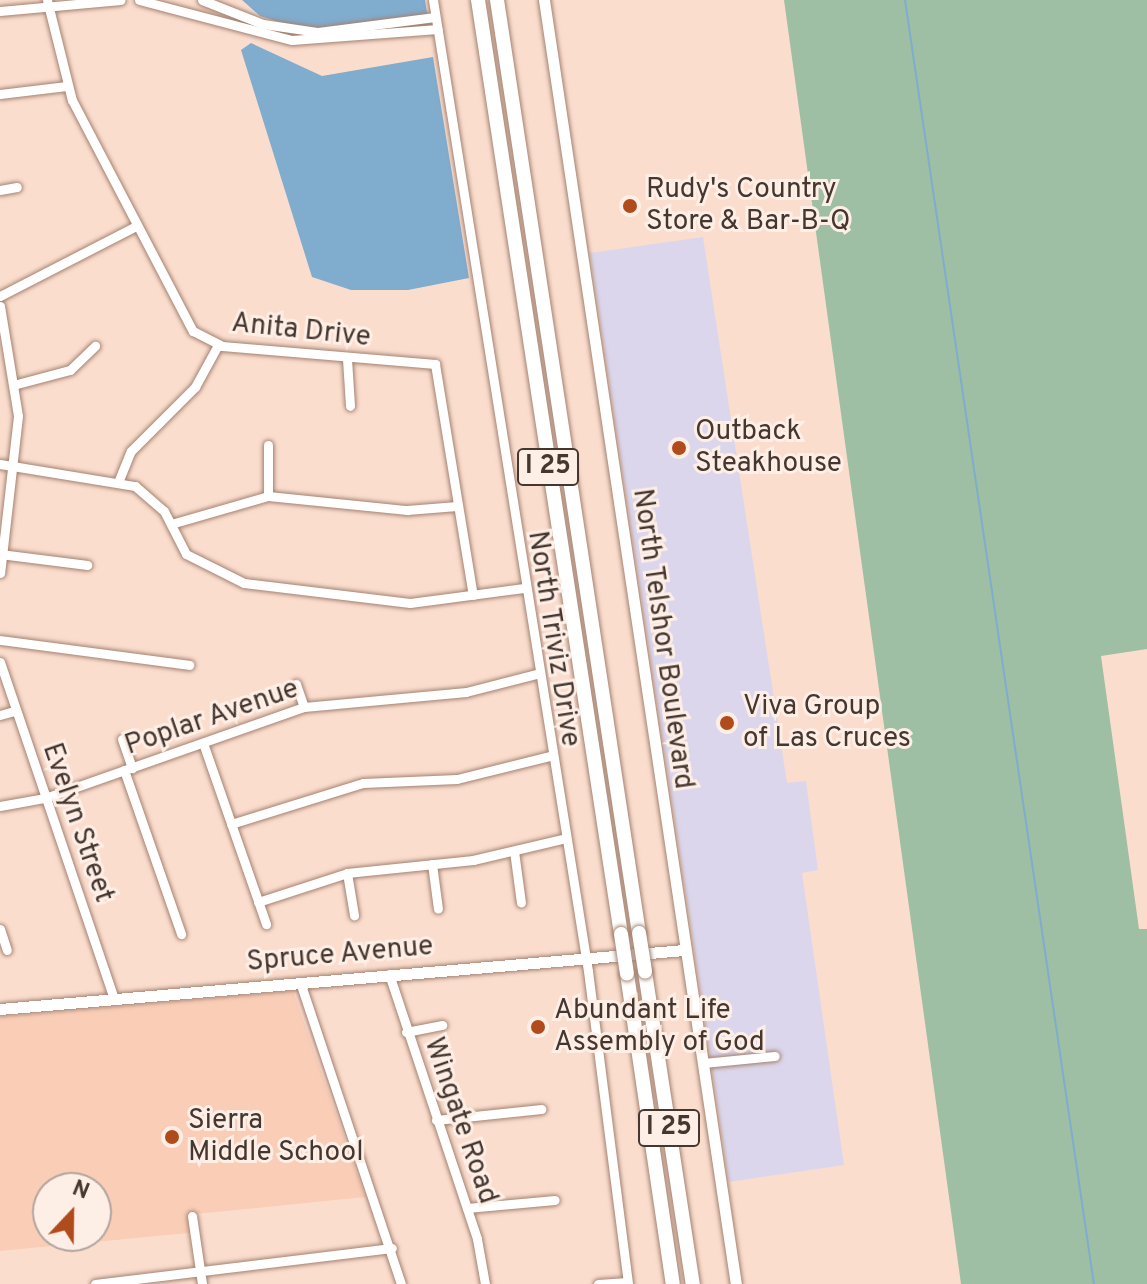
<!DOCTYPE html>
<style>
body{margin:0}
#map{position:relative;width:1147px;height:1284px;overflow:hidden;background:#fbddce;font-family:Overpass,sans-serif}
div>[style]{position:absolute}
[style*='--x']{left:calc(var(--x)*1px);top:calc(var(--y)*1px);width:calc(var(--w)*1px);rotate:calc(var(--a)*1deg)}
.commercial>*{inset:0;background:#dcd6ec}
.built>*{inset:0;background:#facdb7}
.green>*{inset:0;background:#9ebfa3}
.water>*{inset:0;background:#80acce}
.stream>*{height:2px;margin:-1px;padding:0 1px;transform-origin:1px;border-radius:1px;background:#80acce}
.roads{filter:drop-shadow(0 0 2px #a48271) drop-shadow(0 0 2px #a48271)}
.minor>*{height:9px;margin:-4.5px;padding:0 4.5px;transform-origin:4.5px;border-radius:4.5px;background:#fff}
.major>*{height:11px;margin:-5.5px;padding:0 5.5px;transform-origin:5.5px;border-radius:5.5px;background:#fff}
.highway>*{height:14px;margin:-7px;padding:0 7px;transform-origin:7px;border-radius:7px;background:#fff}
.bridges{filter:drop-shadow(0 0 2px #a48271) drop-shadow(0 0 2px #a48271)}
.highway-bridge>*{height:14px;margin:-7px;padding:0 7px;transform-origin:7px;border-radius:7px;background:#fff}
.dots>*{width:22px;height:22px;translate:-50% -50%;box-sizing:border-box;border:4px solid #fdeee6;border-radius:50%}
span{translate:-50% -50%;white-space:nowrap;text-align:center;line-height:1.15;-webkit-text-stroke:6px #fdeee6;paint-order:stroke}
.shield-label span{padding:2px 6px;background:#fdeee6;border:2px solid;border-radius:6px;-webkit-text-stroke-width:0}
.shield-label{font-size:26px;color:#45362f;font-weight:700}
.poi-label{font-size:28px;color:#45362f}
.left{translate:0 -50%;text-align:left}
.street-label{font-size:28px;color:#45362f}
.north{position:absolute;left:32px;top:1172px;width:80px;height:80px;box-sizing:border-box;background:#fdeee6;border:2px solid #b3a49d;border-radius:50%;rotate:22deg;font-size:22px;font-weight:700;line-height:32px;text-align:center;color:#45362f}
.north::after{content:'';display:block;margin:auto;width:28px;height:36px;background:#b04b1b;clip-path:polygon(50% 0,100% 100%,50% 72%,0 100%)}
</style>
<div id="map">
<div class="commercial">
<i style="clip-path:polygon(703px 237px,787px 783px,806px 781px,818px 870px,802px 873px,844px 1165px,729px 1182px,590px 253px)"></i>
</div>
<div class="built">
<i style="clip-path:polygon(evenodd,293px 991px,365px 1197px,196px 1214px,199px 1232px,0 1251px,0 1017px,293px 991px,48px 1188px,96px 1188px,96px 1236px,48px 1236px,48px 1188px)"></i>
</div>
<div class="green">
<i style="clip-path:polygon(784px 0,1147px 0,1147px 649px,1101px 656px,1139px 929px,1147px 929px,1147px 1284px,961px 1284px)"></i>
</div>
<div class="water">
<i style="clip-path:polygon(242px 0,425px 0,429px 25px,314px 33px,260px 16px)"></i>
<i style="clip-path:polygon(251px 43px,322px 76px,433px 57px,469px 278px,408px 290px,351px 290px,312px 277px,241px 50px)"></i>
</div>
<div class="stream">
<i style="--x:905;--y:0;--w:1298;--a:81.63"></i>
</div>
<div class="roads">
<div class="minor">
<i style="--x:47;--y:0;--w:103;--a:76"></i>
<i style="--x:72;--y:100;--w:261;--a:62.4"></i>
<i style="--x:193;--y:331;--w:33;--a:27"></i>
<i style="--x:222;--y:346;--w:214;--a:4.8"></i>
<i style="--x:435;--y:364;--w:234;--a:80.7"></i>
<i style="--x:139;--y:0;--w:158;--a:14.7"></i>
<i style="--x:292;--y:40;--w:146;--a:-4.3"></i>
<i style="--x:202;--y:0;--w:66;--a:21.5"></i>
<i style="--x:263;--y:24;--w:56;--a:8.3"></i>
<i style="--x:318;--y:32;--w:118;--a:-7.3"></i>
<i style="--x:433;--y:0;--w:983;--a:80.93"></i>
<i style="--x:588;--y:971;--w:316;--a:82.7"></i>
<i style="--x:0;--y:11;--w:121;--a:-5.2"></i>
<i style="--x:0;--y:94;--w:67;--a:-6.8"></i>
<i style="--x:0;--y:190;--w:17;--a:-10"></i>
<i style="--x:0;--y:296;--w:153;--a:-27.2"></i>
<i style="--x:0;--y:306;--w:111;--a:80.7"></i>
<i style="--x:18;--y:416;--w:158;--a:96.5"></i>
<i style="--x:347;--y:359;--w:47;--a:86.3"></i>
<i style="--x:17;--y:384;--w:55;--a:-14.8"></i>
<i style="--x:70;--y:370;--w:35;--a:-44"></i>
<i style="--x:0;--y:464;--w:137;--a:9.3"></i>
<i style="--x:135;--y:486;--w:38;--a:41"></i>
<i style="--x:164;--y:511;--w:48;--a:62.9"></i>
<i style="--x:186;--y:554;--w:65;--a:26.6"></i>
<i style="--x:244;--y:583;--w:167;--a:6.9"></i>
<i style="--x:410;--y:603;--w:115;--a:-7.5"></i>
<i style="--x:119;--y:480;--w:31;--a:-68"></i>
<i style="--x:131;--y:451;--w:91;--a:-45"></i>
<i style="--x:195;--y:387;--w:48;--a:-61.3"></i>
<i style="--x:268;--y:496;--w:51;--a:-90"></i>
<i style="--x:171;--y:524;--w:101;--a:-16.1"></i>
<i style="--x:268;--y:496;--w:140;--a:5.8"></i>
<i style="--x:407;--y:510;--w:50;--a:-4.6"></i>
<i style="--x:0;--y:554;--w:88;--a:7.2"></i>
<i style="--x:0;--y:640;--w:191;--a:7.5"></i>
<i style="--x:0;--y:662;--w:356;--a:71.3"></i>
<i style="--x:296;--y:684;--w:24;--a:71"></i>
<i style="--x:0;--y:715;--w:15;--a:-16"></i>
<i style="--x:122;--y:739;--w:31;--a:71"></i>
<i style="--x:203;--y:743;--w:192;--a:70.8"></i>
<i style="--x:124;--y:770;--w:174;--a:70.8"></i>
<i style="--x:0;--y:806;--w:46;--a:-10.1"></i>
<i style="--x:45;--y:798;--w:275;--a:-19.4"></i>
<i style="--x:304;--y:707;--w:163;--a:-5.3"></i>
<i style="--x:466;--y:692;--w:72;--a:-14.4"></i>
<i style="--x:231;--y:824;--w:138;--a:-17.3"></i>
<i style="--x:363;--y:783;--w:94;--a:-2.4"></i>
<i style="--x:457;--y:779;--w:95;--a:-14"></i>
<i style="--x:514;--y:851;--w:52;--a:82.3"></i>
<i style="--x:432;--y:864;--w:45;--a:82.4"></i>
<i style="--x:347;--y:873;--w:43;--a:80.5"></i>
<i style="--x:258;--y:902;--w:94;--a:-18"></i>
<i style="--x:347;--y:873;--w:127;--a:-5.9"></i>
<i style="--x:473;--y:860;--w:91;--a:-13.3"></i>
<i style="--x:0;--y:929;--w:22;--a:72"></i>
<i style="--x:389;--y:974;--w:279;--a:71.6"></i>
<i style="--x:477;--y:1239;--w:46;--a:79.9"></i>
<i style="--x:300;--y:982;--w:318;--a:71.5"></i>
<i style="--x:406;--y:1032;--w:37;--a:-11"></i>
<i style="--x:703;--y:1063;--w:72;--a:-5.6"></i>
<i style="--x:436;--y:1120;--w:106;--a:-6"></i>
<i style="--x:467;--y:1208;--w:88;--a:-5.2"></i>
<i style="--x:192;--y:1216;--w:69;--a:81.6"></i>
<i style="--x:95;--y:1284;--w:299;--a:-6.9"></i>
<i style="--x:598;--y:1284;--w:29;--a:-4"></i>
</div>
<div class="major">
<i style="--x:544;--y:0;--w:1298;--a:81.5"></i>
<i style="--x:0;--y:1009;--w:687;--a:-4.93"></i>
</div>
<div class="highway">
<i style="--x:478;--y:0;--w:945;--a:81.3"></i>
<i style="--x:497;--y:0;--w:944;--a:81.35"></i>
<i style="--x:645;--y:972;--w:316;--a:81.3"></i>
<i style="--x:627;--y:974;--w:313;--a:81.6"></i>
</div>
</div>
<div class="bridges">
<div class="highway-bridge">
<i style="--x:639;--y:933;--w:39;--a:81"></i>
<i style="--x:621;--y:934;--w:40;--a:81.5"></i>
</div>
</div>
<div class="dots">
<i style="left:630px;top:206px;background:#b04b1b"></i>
<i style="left:679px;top:448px;background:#b04b1b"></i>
<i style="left:727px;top:723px;background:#b04b1b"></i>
<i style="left:538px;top:1027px;background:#b04b1b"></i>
<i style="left:172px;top:1137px;background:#b04b1b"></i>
</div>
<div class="shield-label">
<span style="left:548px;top:467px">I 25</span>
<span style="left:669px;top:1128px">I 25</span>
</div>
<div class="poi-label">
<span class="left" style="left:646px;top:206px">Rudy's Country<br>Store &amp; Bar-B-Q</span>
<span class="left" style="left:695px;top:448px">Outback<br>Steakhouse</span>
<span class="left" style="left:743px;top:723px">Viva Group<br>of Las Cruces</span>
<span class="left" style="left:554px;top:1027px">Abundant Life<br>Assembly of God</span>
<span class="left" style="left:188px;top:1137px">Sierra<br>Middle School</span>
</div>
<div class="street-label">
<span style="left:301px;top:331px;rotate:6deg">Anita Drive</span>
<span style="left:553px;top:639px;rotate:81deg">North Triviz Drive</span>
<span style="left:662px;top:639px;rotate:82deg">North Telshor Boulevard</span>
<span style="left:212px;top:718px;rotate:-19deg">Poplar Avenue</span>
<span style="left:77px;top:823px;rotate:71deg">Evelyn Street</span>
<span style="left:340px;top:955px;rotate:-5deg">Spruce Avenue</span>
<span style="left:460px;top:1121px;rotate:71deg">Wingate Road</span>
</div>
<div class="north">N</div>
</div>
